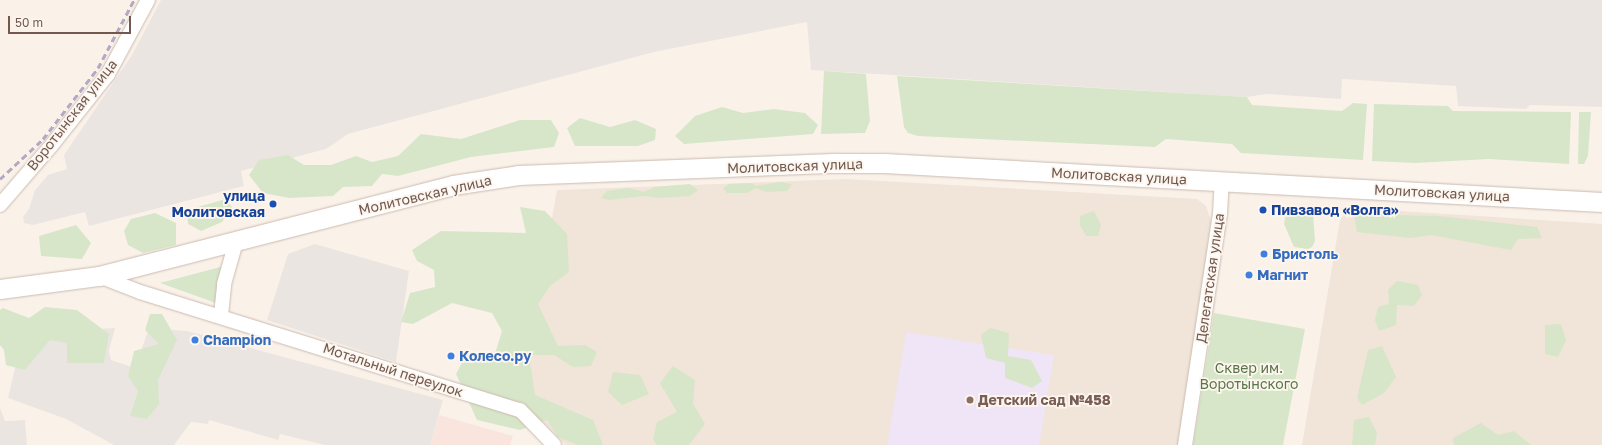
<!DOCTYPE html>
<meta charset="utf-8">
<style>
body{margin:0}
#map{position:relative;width:1602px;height:445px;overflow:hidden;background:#faf2e9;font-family:"Golos Text",sans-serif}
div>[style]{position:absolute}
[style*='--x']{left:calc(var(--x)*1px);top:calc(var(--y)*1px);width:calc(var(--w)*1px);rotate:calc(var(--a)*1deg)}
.residential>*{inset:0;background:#f1e4d8}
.commercial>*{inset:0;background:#f9e4de}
.industrial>*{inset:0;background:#ebe5e2}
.education>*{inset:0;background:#efe5f6}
.green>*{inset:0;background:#d7e6c9}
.roads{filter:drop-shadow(0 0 1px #cbbab0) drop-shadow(0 0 1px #cbbab0)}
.street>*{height:14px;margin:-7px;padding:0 7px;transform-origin:7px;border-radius:7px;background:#fff}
.secondary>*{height:19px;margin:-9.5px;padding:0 9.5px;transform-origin:9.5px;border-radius:9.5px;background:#fff}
.rail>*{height:3px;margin-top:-1.5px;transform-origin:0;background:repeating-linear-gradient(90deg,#b4a8c3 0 6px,transparent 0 10px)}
.dots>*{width:11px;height:11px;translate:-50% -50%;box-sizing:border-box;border:2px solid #fdf6ef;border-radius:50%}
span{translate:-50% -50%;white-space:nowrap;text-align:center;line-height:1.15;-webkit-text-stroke:3.5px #fdf6ef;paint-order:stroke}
.street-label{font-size:14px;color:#715950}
.transit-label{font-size:14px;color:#164399;font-weight:700}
.right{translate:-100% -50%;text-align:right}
.left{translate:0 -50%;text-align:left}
.shop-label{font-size:14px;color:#366cbe;font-weight:700}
.park-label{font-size:14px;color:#597649}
.education-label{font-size:14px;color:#785e54;font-weight:700}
.scale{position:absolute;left:8px;top:16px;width:123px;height:18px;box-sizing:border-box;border:2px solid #715950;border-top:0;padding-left:5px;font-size:12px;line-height:14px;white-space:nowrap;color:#715950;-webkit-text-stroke:3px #fdf6ef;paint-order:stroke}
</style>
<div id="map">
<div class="residential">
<i style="clip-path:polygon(847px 179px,1197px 199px,1206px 206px,1211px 221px,1179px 445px,566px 445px,520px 398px,557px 190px)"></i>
<i style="clip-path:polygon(1353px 208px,1602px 224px,1602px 445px,1302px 445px,1340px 220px,1346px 212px)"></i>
</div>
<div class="commercial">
<i style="clip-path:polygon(439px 415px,513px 436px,510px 445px,430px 445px)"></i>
</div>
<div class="industrial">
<i style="clip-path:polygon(161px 0,1602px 0,1602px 107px,1530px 105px,1526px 109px,1458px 106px,1456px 86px,1342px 79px,1341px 99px,1266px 94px,1247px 97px,811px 70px,807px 22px,654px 52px,348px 134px,326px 149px,241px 171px,244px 186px,89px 226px,85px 212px,33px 225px,24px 223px,23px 217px,29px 209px,35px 190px,48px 175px,67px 169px,64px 155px,132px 55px)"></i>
<i style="clip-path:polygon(315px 244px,409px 271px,396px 362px,267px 320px,288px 254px)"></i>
<i style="clip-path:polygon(115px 328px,109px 351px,111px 360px,135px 368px,149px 328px,187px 331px,443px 400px,430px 445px,325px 445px,280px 434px,278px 440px,209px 420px,208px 424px,191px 422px,174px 445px,114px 445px,66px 419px,8px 398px,23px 333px)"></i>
<i style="clip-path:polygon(0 408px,5px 421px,25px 420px,27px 445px,0 445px)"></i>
</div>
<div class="education">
<i style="clip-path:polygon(906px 332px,1054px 355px,1039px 445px,887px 445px)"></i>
</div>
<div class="green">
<i style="clip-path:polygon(824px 71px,866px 74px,870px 121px,865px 133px,821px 134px)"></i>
<i style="clip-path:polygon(897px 76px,1247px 97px,1252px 105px,1342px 111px,1353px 103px,1367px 104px,1363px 160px,1241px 153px,1232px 144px,1166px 139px,1155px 147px,918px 136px,908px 133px,904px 127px)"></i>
<i style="clip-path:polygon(1374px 104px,1448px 106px,1453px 111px,1571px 112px,1569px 164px,1489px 159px,1415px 163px,1372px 161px)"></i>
<i style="clip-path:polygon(722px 107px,743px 113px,774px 109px,805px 113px,818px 125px,813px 134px,684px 144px,675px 136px,695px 116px)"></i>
<i style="clip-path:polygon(1579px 112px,1591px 112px,1588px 156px,1584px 164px,1578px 164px)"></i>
<i style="clip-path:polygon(580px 118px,610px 127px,635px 120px,656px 129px,655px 140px,638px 146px,575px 146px,567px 128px)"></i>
<i style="clip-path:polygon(520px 120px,551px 120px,559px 133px,554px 147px,471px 157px,398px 176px,382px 174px,372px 186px,343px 187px,333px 196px,289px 198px,263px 193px,249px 175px,259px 160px,288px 155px,304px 165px,331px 165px,356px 156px,372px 162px,398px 156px,421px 134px,461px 139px)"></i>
<i style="clip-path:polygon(780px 182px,792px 184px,787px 191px,766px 192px,756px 188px,747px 193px,727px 193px,723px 188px,729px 184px,752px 183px,755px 186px)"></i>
<i style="clip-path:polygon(690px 184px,698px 190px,690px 196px,659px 198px,644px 196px,609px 200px,601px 198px,607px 191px,628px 188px,644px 192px,655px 187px)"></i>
<i style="clip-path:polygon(226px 199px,232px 207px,222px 222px,201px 231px,188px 224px,187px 210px)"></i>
<i style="clip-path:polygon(520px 207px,545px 211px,567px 234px,569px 272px,550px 286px,538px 304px,558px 346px,585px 345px,597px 352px,591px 366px,573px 367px,554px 355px,529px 355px,535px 395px,593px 420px,603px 445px,578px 445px,558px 437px,547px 420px,520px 430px,477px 420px,456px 374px,463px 361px,493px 360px,502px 331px,492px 313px,452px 303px,413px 324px,401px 322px,410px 293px,435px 287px,434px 270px,417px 261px,412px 250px,441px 231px,526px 233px)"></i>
<i style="clip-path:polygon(1094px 211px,1101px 225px,1098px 236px,1086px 236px,1080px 225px,1080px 216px)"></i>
<i style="clip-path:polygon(155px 213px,176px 223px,176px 245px,143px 253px,128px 245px,124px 231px,131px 219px)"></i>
<i style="clip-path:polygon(1286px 213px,1305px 216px,1313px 214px,1315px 241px,1312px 247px,1308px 249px,1294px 247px,1284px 224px)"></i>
<i style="clip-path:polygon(1354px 214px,1439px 216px,1537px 227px,1542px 238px,1518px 239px,1511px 250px,1431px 235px,1410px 238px,1357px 232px)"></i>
<i style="clip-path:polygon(76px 225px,91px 243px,82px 259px,41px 256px,39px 236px)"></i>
<i style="clip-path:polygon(224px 266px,216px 303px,160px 283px)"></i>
<i style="clip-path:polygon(1397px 281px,1418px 285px,1422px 295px,1414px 306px,1397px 305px,1396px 325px,1379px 331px,1375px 320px,1378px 307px,1389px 304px,1388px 290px)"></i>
<i style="clip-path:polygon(45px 307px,77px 310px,109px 334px,104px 363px,67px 363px,67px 343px,50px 340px,25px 370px,6px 365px,4px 350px,0 345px,0 310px,3px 308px,29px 318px)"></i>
<i style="clip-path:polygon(1214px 313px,1305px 329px,1283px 445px,1193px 445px)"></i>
<i style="clip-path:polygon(150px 314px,162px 314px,177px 340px,158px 380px,159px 404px,147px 419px,130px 416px,138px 391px,128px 376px,134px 351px,159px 344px,145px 330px)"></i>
<i style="clip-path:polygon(1561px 324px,1566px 340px,1558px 357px,1545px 354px,1545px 325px)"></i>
<i style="clip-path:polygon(990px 328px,1009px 333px,1008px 356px,1031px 360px,1042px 381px,1032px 388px,1005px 378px,1005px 363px,986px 358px,981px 335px)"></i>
<i style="clip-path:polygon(1382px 346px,1396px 377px,1384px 393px,1362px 405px,1357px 398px,1368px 350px)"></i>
<i style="clip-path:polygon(673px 366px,695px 380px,693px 404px,705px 424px,689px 445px,657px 445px,653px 439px,657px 422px,677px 412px,660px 383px)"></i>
<i style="clip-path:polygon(613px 372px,640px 375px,649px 394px,622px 405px,608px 392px)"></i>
<i style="clip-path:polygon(1369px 417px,1377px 433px,1375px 445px,1352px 445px,1354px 420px)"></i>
<i style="clip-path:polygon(1481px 423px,1498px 435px,1514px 431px,1531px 445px,1454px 445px,1453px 438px)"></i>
</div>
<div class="roads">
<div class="street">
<i style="--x:0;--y:205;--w:78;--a:-49.2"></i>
<i style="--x:51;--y:146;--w:92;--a:-51.6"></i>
<i style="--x:108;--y:74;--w:84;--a:-61.6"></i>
<i style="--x:99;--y:276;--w:44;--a:21.3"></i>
<i style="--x:140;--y:292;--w:398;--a:17.3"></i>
<i style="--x:520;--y:410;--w:49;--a:45.8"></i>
<i style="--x:221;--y:315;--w:31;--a:-84"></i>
<i style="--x:224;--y:284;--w:44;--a:-74.1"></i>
<i style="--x:1185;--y:445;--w:234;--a:-81.4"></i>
<i style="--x:1220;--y:214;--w:33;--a:-87"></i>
</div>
<div class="secondary">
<i style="--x:0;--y:289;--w:100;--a:-7.5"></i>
<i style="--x:99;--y:276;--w:366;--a:-14.4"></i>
<i style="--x:453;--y:185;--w:66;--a:-8.7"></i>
<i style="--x:518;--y:175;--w:316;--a:-2.2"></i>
<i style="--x:834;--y:163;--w:50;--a:0"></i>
<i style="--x:884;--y:163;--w:719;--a:3.11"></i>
</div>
</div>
<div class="rail">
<i style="--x:0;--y:179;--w:59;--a:-42.9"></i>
<i style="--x:43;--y:139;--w:90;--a:-52.2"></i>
<i style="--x:98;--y:68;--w:77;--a:-62.1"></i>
</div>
<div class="dots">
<i style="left:273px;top:204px;background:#1a4fb4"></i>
<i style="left:1263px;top:210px;background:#1a4fb4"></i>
<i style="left:1264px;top:254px;background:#3f7fe0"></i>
<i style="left:1249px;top:275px;background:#3f7fe0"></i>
<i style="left:195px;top:340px;background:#3f7fe0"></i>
<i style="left:451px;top:356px;background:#3f7fe0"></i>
<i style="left:970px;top:400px;background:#8d6e63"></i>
</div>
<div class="street-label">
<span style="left:72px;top:115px;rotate:-52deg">Воротынская улица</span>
<span style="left:795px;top:166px;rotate:-2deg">Молитовская улица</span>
<span style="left:1119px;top:176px;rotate:3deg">Молитовская улица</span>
<span style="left:1442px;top:193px;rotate:3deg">Молитовская улица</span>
<span style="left:425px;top:195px;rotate:-13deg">Молитовская улица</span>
<span style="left:1210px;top:278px;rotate:-82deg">Делегатская улица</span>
<span style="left:393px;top:370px;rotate:18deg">Мотальный переулок</span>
</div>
<div class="transit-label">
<span class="right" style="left:265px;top:204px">улица<br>Молитовская</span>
<span class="left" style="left:1271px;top:210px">Пивзавод «Волга»</span>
</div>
<div class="shop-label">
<span class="left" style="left:1272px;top:254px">Бристоль</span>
<span class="left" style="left:1257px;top:275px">Магнит</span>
<span class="left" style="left:203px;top:340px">Champion</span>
<span class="left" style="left:459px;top:356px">Колесо.ру</span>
</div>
<div class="park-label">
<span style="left:1249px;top:376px">Сквер им.<br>Воротынского</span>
</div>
<div class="education-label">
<span class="left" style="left:978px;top:400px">Детский сад №458</span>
</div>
<div class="scale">50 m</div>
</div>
